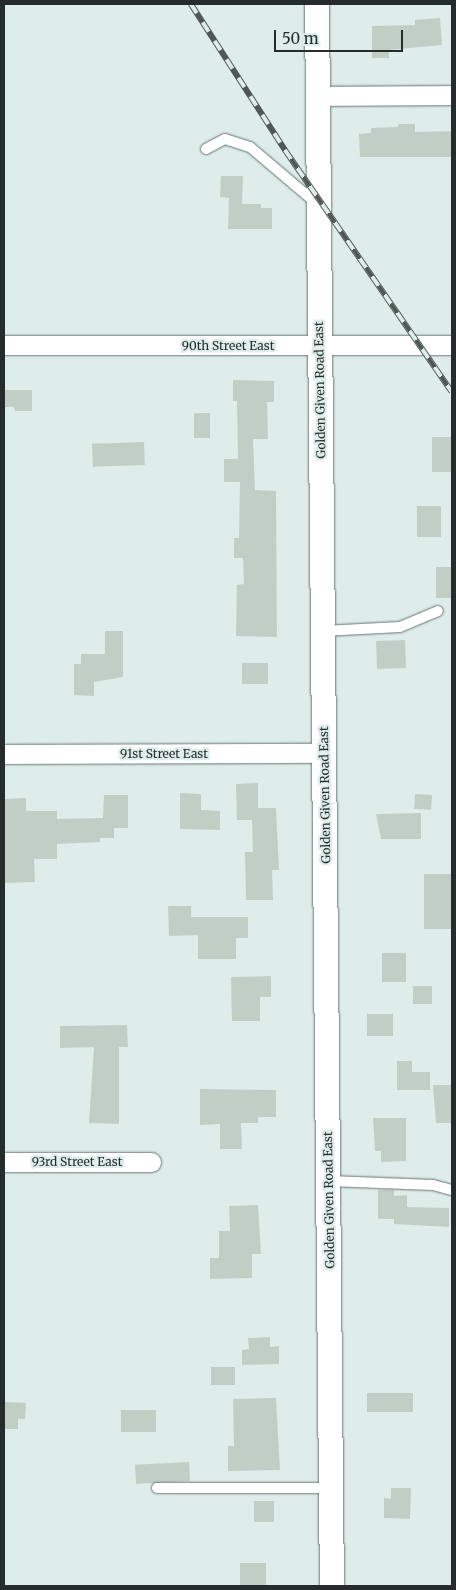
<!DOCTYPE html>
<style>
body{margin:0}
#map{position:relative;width:456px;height:1590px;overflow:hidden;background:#deedea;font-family:Merriweather,serif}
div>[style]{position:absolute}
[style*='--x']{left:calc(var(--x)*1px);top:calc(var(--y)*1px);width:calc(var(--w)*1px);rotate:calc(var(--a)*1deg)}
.building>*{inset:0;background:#c1cec6;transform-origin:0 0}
.roads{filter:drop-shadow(0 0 1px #687673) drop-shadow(0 0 1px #687673)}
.service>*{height:10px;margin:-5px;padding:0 5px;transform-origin:5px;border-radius:5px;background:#fff}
.minor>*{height:19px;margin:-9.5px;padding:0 9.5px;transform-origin:9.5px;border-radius:9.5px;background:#fff}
.tertiary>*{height:24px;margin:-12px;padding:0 12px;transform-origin:12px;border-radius:12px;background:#fff}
.rail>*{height:5.5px;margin-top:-2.75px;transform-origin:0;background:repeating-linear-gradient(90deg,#deedea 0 11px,#505856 0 22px);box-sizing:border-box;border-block:1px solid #505856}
span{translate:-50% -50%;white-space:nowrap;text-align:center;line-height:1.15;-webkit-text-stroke:4.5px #deedea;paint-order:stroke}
.street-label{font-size:12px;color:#262c2b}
.frame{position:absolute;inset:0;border:5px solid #262c2b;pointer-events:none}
.scale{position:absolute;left:274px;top:30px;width:129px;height:22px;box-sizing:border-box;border:2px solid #262c2b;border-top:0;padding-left:6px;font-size:15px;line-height:18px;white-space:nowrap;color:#262c2b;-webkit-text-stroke:4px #deedea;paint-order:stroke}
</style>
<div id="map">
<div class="building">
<i style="clip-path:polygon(440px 18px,442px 45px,389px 50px,389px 58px,372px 58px,372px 26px,415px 25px,415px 20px)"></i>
<i style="clip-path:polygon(398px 124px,415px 124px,415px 132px,452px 131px,452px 157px,360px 157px,359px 134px,371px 133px,371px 128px,398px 127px)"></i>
<i style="clip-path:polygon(221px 176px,243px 176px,242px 204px,261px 204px,261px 208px,272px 208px,272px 229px,228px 229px,229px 198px,220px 197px)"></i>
<i style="clip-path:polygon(233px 380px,274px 381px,274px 402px,267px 402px,268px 439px,253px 439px,255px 490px,276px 491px,277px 637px,236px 636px,237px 585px,244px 584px,243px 558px,234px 558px,234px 538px,239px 538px,240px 482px,224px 482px,224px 459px,238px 459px,237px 401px,233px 401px)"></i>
<i style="clip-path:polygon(4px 390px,32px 390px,32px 411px,15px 411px,14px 407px,4px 407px)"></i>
<i style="left:194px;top:413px;width:16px;height:25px"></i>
<i style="left:452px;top:437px;width:35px;height:20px;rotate:90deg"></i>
<i style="left:144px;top:442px;width:23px;height:52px;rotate:88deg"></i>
<i style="left:417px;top:506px;width:24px;height:31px"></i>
<i style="left:436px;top:567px;width:16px;height:31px"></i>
<i style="clip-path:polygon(105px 631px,123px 631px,123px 677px,94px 682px,94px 696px,74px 695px,74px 664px,81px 664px,81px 654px,105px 654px)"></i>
<i style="left:405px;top:640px;width:28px;height:29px;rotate:88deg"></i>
<i style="left:242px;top:663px;width:26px;height:21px"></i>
<i style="clip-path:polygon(258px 783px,258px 808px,276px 808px,279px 870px,272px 870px,273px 900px,246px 900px,245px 852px,253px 852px,252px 820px,237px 820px,236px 784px)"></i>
<i style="clip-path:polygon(180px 793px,201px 794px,201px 810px,220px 811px,220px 830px,180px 829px)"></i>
<i style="left:415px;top:794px;width:17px;height:15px;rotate:3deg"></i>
<i style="clip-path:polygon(104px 795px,128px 795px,128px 828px,114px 828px,114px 838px,100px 838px,100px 842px,57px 844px,57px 859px,34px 859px,35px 882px,4px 883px,4px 799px,26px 798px,26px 811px,57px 811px,57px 819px,103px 818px)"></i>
<i style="clip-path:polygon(421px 813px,421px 839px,381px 839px,376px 814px)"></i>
<i style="left:424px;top:874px;width:28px;height:55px"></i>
<i style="clip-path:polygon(168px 906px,191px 906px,191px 917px,248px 917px,248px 938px,236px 938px,236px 959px,198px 959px,198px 935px,169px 936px)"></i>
<i style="left:382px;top:953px;width:24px;height:29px"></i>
<i style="clip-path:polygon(271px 976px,271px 997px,260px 997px,260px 1021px,232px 1021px,231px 977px)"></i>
<i style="left:413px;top:986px;width:19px;height:18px"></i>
<i style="left:393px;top:1014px;width:22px;height:26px;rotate:90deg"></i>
<i style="clip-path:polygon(127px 1025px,128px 1047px,119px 1047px,119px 1124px,89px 1123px,94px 1047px,60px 1048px,60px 1026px)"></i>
<i style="clip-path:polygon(397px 1061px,412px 1061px,412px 1072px,430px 1072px,430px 1090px,397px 1090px)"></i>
<i style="clip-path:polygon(433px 1085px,452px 1085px,452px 1123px,436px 1123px)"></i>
<i style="clip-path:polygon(200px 1089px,276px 1090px,276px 1117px,258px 1117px,258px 1123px,241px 1123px,242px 1149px,220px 1149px,220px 1124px,200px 1125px)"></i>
<i style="clip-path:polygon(373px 1118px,406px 1118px,406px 1161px,381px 1162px,381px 1151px,375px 1151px)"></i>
<i style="clip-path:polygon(378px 1190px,394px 1190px,394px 1196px,407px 1195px,407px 1207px,449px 1208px,449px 1227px,394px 1224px,394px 1219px,378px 1219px)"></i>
<i style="clip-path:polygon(258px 1205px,261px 1254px,252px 1254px,252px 1278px,210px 1279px,210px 1258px,219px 1258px,219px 1231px,230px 1231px,229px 1206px)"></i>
<i style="clip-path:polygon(270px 1337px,270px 1347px,279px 1346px,279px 1364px,242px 1365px,242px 1350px,249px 1349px,248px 1338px)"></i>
<i style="left:211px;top:1367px;width:24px;height:18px"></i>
<i style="left:413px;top:1393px;width:19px;height:46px;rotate:90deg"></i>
<i style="clip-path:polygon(276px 1398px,280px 1470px,228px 1471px,228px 1446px,234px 1446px,233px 1399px)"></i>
<i style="clip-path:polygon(4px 1402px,26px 1403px,25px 1419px,18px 1419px,18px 1429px,4px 1429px)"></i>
<i style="left:121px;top:1410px;width:35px;height:22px"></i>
<i style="left:189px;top:1462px;width:19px;height:54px;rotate:87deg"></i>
<i style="clip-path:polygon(391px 1488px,411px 1488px,410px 1519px,384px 1518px,384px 1498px,391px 1499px)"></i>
<i style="left:254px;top:1501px;width:20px;height:21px"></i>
<i style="left:240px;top:1563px;width:26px;height:22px"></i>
</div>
<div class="roads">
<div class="service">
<i style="--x:206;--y:149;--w:21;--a:-28"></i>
<i style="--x:225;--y:139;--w:26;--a:18"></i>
<i style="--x:250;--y:147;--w:87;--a:40.3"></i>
<i style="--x:323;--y:631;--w:77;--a:-3"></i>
<i style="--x:400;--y:627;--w:41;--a:-22.8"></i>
<i style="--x:329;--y:1181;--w:104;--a:2.2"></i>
<i style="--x:433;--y:1185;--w:20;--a:15"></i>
<i style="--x:157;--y:1488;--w:174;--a:0"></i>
</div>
<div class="minor">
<i style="--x:318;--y:96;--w:134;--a:-0.4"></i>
<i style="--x:4;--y:345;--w:448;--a:0"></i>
<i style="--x:4;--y:754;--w:321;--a:-0.2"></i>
<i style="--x:4;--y:1162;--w:147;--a:0"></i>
</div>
<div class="tertiary">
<i style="--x:317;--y:4;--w:1582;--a:89.46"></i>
</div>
</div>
<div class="rail">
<i style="--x:191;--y:4;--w:174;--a:57.2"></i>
<i style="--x:285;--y:150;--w:294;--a:55.4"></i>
</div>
<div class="street-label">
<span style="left:228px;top:346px">90th Street East</span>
<span style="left:320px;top:390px;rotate:-91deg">Golden Given Road East</span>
<span style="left:164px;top:754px">91st Street East</span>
<span style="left:325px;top:795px;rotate:-91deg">Golden Given Road East</span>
<span style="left:77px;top:1162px">93rd Street East</span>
<span style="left:329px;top:1200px;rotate:-91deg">Golden Given Road East</span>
</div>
<div class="frame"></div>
<div class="scale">50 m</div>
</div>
